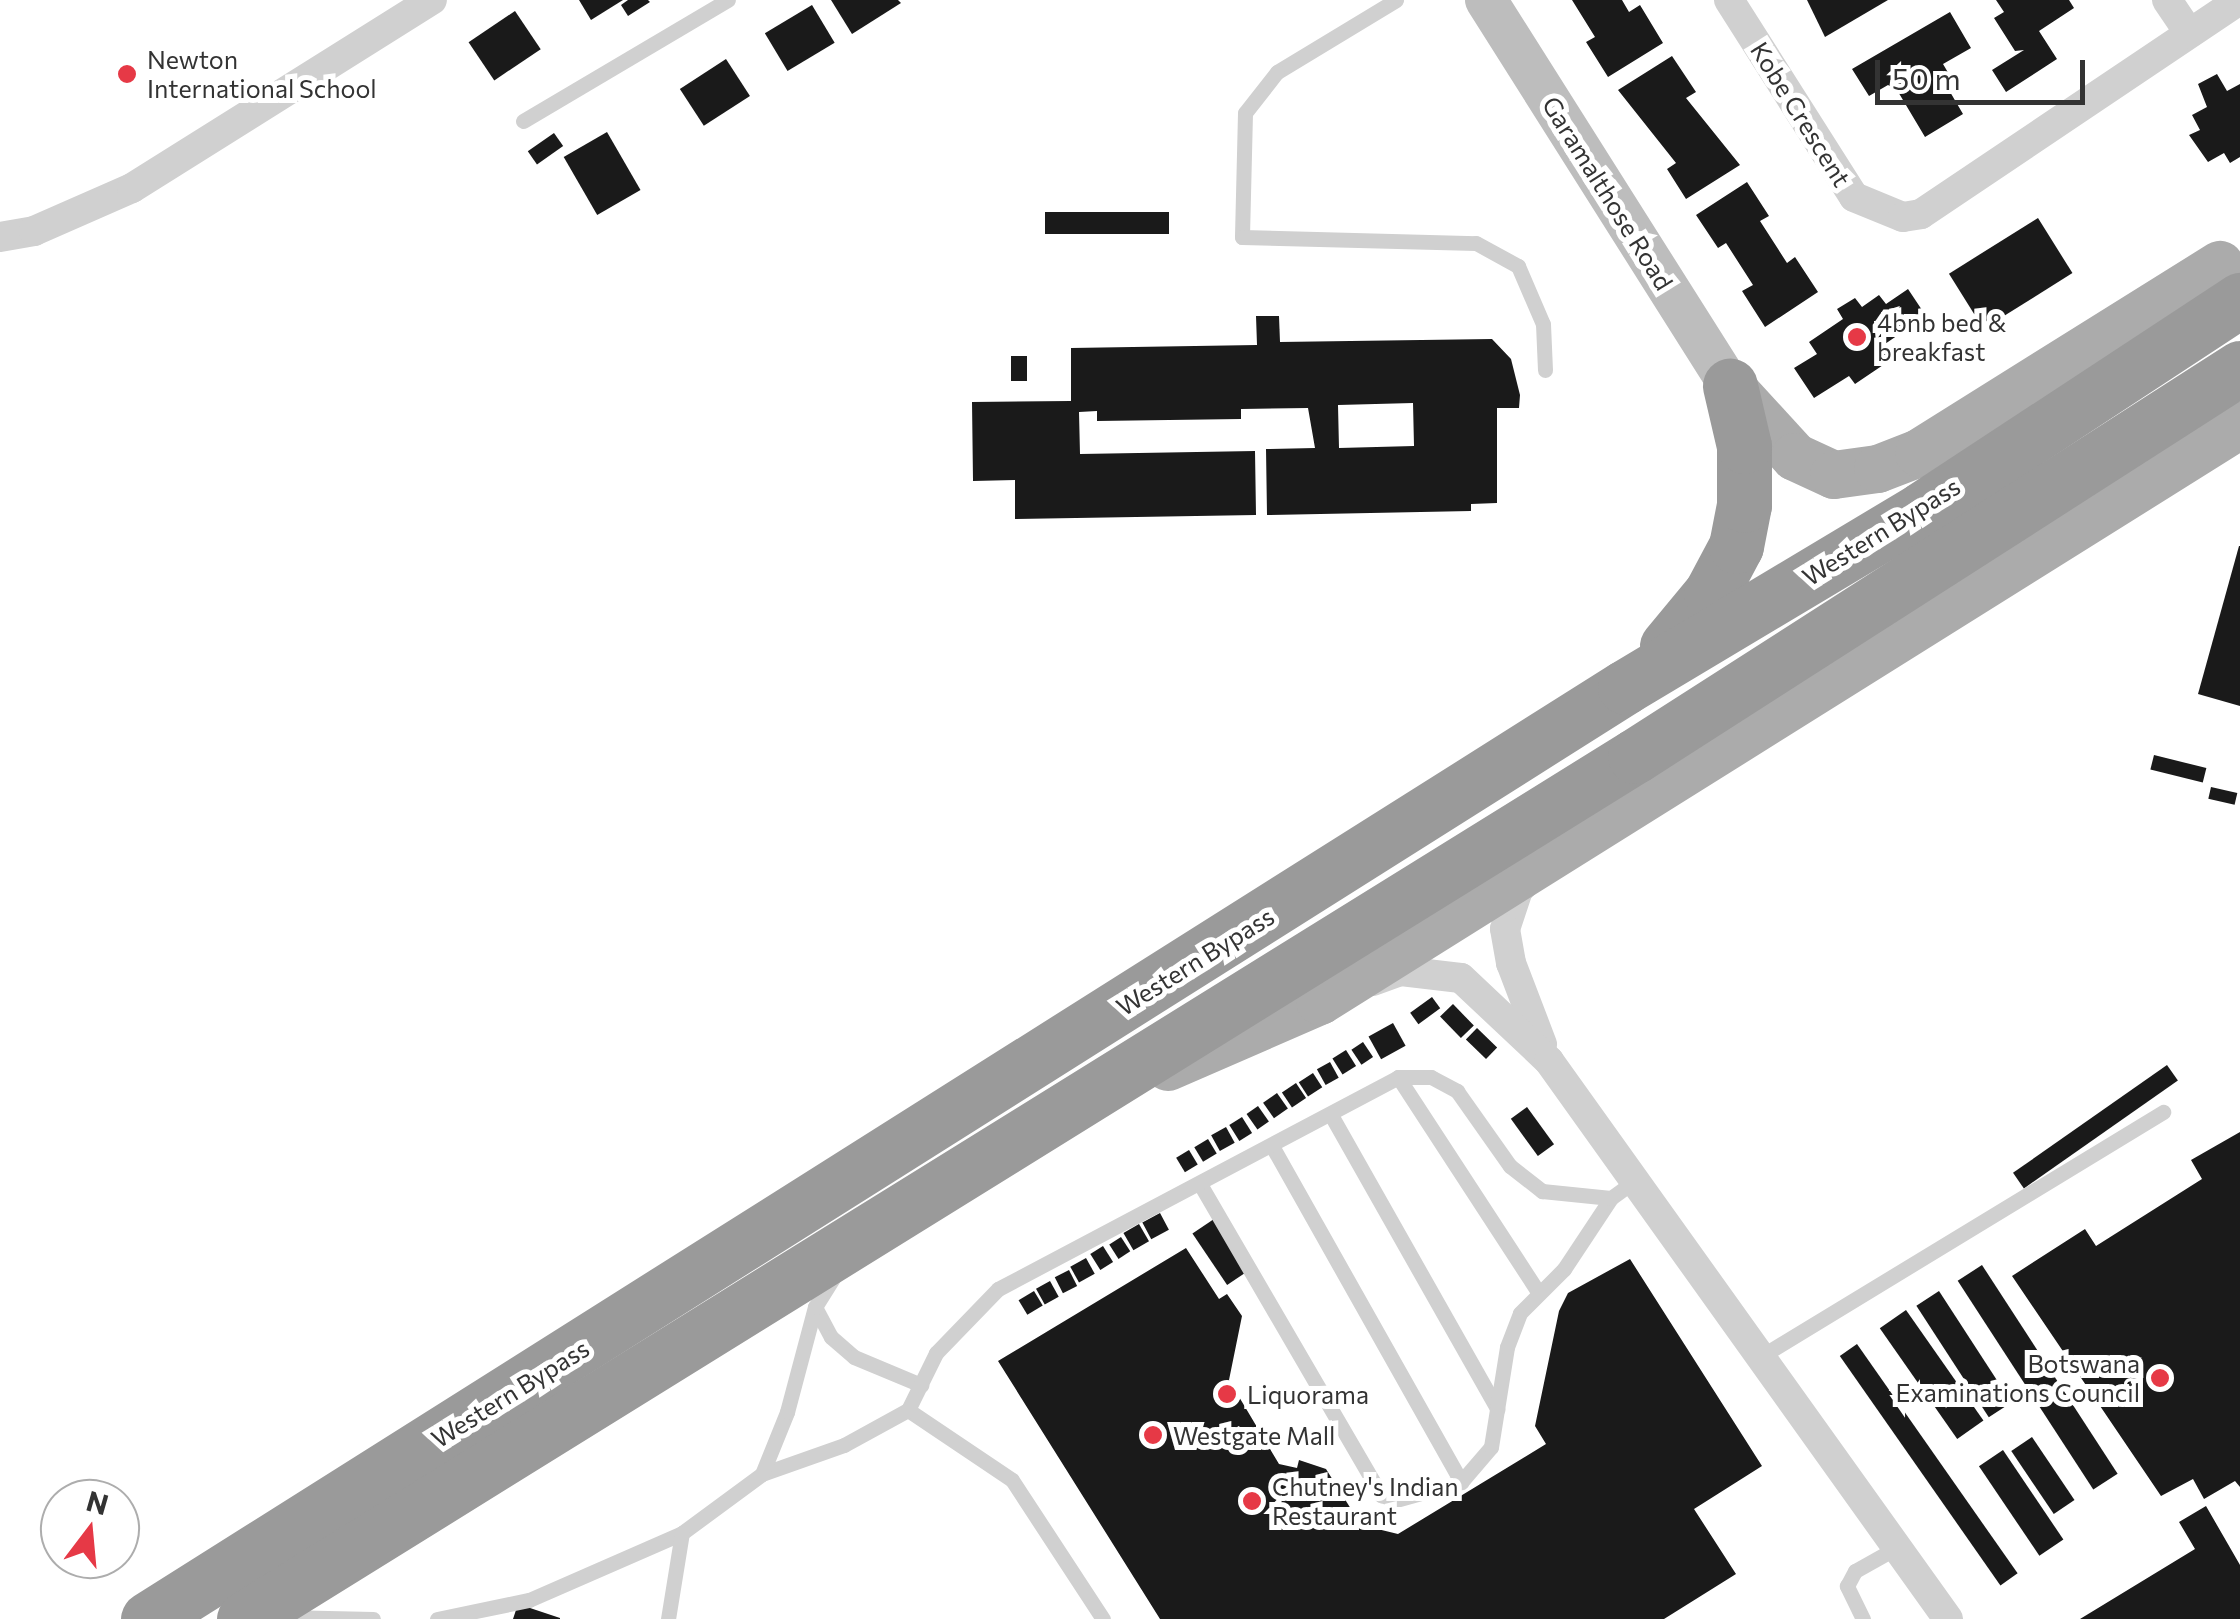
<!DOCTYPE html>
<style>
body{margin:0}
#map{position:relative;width:2240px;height:1619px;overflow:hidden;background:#fff;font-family:Commissioner,sans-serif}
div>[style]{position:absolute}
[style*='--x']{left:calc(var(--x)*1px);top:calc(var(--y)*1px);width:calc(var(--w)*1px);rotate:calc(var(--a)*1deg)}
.building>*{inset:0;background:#1a1a1a;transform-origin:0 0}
.lane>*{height:15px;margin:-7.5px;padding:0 7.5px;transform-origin:7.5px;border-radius:7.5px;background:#d0d0d0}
.street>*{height:30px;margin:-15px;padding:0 15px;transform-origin:15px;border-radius:15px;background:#d0d0d0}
.secondary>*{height:42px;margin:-21px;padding:0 21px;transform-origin:21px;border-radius:21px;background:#bdbdbd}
.primary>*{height:48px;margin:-24px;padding:0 24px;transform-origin:24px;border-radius:24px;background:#ababab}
.highway>*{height:55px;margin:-27.5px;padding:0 27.5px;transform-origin:27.5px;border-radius:27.5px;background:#9a9a9a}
.dots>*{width:28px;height:28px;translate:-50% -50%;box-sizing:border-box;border:5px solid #fff;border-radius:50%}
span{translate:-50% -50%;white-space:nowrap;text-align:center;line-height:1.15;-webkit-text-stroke:10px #fff;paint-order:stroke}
.poi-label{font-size:25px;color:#333}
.left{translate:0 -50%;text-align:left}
.right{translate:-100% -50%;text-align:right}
.street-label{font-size:25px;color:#333}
.north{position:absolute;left:40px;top:1479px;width:100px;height:100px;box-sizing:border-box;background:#fff;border:2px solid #adadad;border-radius:50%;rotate:16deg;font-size:28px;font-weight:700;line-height:40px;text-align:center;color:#333}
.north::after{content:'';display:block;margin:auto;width:35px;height:45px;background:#e63946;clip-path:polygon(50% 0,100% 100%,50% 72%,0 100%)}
.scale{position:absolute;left:1875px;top:60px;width:210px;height:45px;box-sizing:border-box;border:5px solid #333;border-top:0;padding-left:12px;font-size:30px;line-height:35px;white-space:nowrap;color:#333;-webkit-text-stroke:8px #fff;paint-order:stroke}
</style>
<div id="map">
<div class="building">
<i style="clip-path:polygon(579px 0,623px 0,591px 20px)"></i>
<i style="clip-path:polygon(628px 0,648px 0,650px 2px,628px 16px,621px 5px)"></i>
<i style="clip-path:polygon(831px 0,898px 0,901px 3px,852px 34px)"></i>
<i style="clip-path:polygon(1572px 0,1622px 0,1629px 12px,1640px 5px,1663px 43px,1608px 77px,1586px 42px,1595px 37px)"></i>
<i style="clip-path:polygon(1807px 0,1888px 0,1825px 37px)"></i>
<i style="clip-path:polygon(1996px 0,2069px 0,2074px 8px,2039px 31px,2057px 59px,2006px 92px,1992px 70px,2024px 50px,2015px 51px,1994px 18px,2004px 12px)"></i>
<i style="left:812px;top:5px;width:44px;height:55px;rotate:59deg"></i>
<i style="left:515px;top:11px;width:46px;height:56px;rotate:56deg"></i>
<i style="clip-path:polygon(1950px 12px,1971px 48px,1943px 64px,1953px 81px,1946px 85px,1963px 114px,1925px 137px,1897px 90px,1888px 85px,1869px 96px,1852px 69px)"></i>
<i style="clip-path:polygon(1672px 56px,1696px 92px,1686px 98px,1740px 165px,1686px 199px,1667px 169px,1676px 163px,1618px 90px)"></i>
<i style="left:726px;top:59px;width:44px;height:55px;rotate:57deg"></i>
<i style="clip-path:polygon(2217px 74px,2227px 91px,2240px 84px,2240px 157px,2230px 163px,2224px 153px,2208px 162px,2189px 135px,2200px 130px,2192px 115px,2207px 107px,2198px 84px)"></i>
<i style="left:607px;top:132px;width:67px;height:50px;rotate:60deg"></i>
<i style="left:554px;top:133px;width:16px;height:32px;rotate:55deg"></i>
<i style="clip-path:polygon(1747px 182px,1769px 216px,1760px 221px,1787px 263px,1795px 257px,1818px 292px,1765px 327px,1742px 291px,1753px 285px,1726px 243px,1718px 248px,1696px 215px)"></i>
<i style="left:1169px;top:212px;width:22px;height:124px;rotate:90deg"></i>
<i style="left:2038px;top:218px;width:65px;height:105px;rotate:58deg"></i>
<i style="clip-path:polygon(1908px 289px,1926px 316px,1882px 346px,1892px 359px,1855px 384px,1849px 376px,1814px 398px,1794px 368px,1817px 354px,1809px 342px,1843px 319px,1837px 309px,1855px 298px,1862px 307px,1879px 295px,1886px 304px)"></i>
<i style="clip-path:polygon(evenodd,1256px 316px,1279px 316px,1280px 342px,1492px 339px,1511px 359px,1520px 395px,1519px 408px,1497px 408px,1497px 503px,1471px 504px,1471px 511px,1267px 515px,1266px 449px,1315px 448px,1308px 408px,1241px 409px,1241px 419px,1097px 421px,1097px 411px,1079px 412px,1080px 454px,1255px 451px,1256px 515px,1015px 519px,1015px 480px,973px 481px,972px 402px,1071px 401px,1071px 348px,1257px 345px,1256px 316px,1413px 403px,1414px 446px,1339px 448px,1338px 405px,1413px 403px)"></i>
<i style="left:1011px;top:356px;width:16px;height:25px"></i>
<i style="clip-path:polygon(2239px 546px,2240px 546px,2240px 706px,2198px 694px)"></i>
<i style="left:2154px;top:755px;width:54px;height:15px;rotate:14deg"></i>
<i style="left:2211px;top:787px;width:27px;height:12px;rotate:13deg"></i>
<i style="left:1432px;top:997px;width:14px;height:27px;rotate:54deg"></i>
<i style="left:1453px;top:1004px;width:30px;height:18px;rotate:46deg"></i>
<i style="left:1393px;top:1023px;width:26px;height:28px;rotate:61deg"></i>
<i style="left:1477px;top:1028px;width:28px;height:16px;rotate:44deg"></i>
<i style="left:1363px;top:1042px;width:18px;height:14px;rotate:56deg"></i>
<i style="left:1346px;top:1050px;width:19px;height:16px;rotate:58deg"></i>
<i style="left:1330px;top:1062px;width:18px;height:15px;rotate:61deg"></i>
<i style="left:2167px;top:1065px;width:19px;height:188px;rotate:55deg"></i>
<i style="left:1313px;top:1073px;width:17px;height:17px;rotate:57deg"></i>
<i style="left:1296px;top:1083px;width:18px;height:17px;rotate:56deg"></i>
<i style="left:1277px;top:1093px;width:19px;height:17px;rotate:55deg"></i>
<i style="left:1258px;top:1106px;width:19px;height:14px;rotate:55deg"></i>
<i style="left:1527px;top:1107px;width:46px;height:20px;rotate:54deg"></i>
<i style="left:1242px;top:1117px;width:19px;height:15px;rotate:58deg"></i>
<i style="left:1226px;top:1127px;width:18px;height:17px;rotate:61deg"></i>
<i style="clip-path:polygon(2240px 1132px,2240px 1487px,2235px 1481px,2204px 1499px,2193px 1479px,2161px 1496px,2012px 1276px,2085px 1229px,2096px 1246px,2202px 1179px,2191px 1160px)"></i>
<i style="left:1208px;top:1139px;width:17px;height:16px;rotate:59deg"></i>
<i style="left:1189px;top:1150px;width:17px;height:15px;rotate:59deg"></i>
<i style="left:1160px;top:1213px;width:19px;height:20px;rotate:62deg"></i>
<i style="left:1214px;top:1219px;width:62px;height:26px;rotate:56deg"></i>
<i style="left:1139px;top:1224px;width:20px;height:18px;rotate:60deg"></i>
<i style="left:1121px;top:1237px;width:17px;height:14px;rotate:57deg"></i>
<i style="left:1103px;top:1246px;width:19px;height:15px;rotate:58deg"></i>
<i style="clip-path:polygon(1186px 1248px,1219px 1299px,1227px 1294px,1242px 1316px,1229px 1380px,1279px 1464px,1297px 1468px,1299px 1460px,1326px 1469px,1361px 1525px,1398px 1534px,1546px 1444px,1535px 1426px,1559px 1311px,1568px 1293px,1630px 1259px,1762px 1466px,1694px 1509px,1736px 1574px,1664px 1619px,1160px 1619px,998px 1361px)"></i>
<i style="left:1086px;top:1258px;width:18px;height:18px;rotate:61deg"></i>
<i style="left:1982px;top:1265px;width:249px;height:29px;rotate:57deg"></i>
<i style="left:1069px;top:1270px;width:18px;height:16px;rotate:63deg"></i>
<i style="left:1050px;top:1281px;width:18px;height:16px;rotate:61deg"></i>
<i style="left:1034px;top:1291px;width:17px;height:18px;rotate:59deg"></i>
<i style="left:1939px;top:1291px;width:133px;height:27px;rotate:57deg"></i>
<i style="left:1906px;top:1310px;width:135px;height:32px;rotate:55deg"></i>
<i style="left:1857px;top:1344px;width:280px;height:21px;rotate:55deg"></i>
<i style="left:2032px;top:1437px;width:76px;height:25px;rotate:56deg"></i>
<i style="left:2003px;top:1450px;width:108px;height:29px;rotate:56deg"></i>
<i style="clip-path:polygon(2206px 1506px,2240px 1565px,2240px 1619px,2080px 1619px,2195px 1549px,2179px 1522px)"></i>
<i style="clip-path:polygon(518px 1604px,560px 1618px,560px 1619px,513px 1619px)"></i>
</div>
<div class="lane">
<i style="--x:1396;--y:0;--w:139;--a:148.8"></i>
<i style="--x:1277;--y:72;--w:52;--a:128"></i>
<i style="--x:1245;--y:113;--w:124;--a:91.4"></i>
<i style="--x:1242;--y:237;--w:234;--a:1.5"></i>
<i style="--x:1476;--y:243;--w:48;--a:28.7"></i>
<i style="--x:1518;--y:266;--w:63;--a:66.7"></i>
<i style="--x:1543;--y:324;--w:46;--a:87.5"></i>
<i style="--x:523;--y:121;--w:238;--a:-30.6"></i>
<i style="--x:1398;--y:1077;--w:254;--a:56.9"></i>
<i style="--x:1331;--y:1115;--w:338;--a:60.5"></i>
<i style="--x:1272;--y:1146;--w:386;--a:60.6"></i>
<i style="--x:1200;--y:1184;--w:360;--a:59.8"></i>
<i style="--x:1381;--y:1495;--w:16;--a:18"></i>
<i style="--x:1396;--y:1500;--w:67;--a:-15.5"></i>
<i style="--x:1461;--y:1482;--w:46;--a:-49.4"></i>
<i style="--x:1491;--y:1447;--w:101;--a:-80.9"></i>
<i style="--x:1507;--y:1347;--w:36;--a:-69"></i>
<i style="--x:1520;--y:1313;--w:62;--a:-45"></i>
<i style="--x:1564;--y:1269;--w:85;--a:-56.5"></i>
<i style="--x:1611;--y:1198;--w:31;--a:-36"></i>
<i style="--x:815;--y:1307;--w:34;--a:62"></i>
<i style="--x:831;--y:1337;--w:30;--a:41"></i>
<i style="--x:854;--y:1357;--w:73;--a:22.7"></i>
<i style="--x:1760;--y:1357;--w:472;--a:-31.3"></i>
<i style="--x:908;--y:1410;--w:125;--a:33.9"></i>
<i style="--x:1012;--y:1480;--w:166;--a:56.8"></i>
<i style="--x:762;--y:1474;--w:87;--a:-19.5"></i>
<i style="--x:844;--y:1445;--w:73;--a:-28.7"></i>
<i style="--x:908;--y:1410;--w:64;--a:-63.8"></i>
<i style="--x:936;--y:1353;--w:89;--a:-45.9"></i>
<i style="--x:998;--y:1289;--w:453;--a:-27.9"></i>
<i style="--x:1398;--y:1077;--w:33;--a:0"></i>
<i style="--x:1431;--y:1077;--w:30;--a:28"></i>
<i style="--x:1457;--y:1091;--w:92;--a:54.8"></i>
<i style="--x:1510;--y:1166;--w:41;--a:38"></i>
<i style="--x:1542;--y:1191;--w:69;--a:5.8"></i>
<i style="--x:283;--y:1617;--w:90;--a:1.3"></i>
<i style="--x:437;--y:1619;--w:94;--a:-11.7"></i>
<i style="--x:529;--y:1600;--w:167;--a:-23.6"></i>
<i style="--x:682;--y:1533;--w:99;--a:-36.4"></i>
<i style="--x:762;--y:1474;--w:67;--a:-68"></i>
<i style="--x:787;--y:1412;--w:109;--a:-75.1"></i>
<i style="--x:815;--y:1307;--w:36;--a:-58"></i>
<i style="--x:668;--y:1619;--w:87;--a:-80.8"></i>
<i style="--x:1863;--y:1619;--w:37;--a:-116"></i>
<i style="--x:1847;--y:1586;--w:17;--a:-62"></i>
<i style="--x:1855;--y:1571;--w:45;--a:-29.4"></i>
</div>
<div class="street">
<i style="--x:1729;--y:0;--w:233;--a:57.6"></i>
<i style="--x:1854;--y:197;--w:53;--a:22.2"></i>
<i style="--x:1903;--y:217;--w:18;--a:-9"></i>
<i style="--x:1921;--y:214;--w:384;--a:-33.9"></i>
<i style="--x:2167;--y:0;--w:40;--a:56"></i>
<i style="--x:0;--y:237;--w:35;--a:-10"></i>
<i style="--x:34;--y:231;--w:107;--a:-23.7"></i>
<i style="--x:132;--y:188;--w:354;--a:-32.1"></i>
<i style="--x:1533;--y:875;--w:21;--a:135"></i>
<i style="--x:1518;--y:890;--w:41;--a:108.4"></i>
<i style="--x:1505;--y:929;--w:35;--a:80"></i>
<i style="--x:1511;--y:963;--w:87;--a:69.1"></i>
<i style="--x:1373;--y:981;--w:30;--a:-20"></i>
<i style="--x:1401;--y:971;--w:60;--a:6.7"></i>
<i style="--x:1461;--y:978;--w:121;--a:43.3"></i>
<i style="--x:1549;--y:1061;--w:686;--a:54.43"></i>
</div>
<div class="secondary">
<i style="--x:1486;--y:0;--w:457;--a:57.7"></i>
</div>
<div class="primary">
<i style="--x:1730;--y:386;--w:96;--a:47.5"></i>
<i style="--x:1795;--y:457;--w:43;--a:24.8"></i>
<i style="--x:1834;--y:475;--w:44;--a:-7.8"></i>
<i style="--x:1878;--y:469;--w:44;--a:-21.3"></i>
<i style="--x:1919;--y:453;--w:355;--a:-32"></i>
<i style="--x:1168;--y:1067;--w:166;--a:-23.5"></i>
<i style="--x:1320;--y:1001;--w:1085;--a:-32.05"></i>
</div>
<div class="highway">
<i style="--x:1667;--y:646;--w:69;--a:-50.3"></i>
<i style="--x:1711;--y:593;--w:53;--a:-62"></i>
<i style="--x:1736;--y:546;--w:42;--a:-79"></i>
<i style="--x:1744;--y:505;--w:59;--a:-90"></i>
<i style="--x:1744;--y:446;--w:62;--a:-103.1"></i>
<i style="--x:148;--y:1619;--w:1746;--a:-32.25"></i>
<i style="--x:1625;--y:687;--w:346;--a:-30.9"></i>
<i style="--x:1922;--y:509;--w:381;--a:-33.3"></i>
<i style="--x:244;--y:1619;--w:1637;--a:-31.82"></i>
<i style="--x:1635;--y:756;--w:719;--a:-32.67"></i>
</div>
<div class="dots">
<i style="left:127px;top:74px;background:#e63946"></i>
<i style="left:1857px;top:337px;background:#e63946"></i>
<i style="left:2160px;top:1378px;background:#e63946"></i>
<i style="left:1227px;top:1394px;background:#e63946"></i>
<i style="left:1153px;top:1435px;background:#e63946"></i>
<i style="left:1252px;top:1501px;background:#e63946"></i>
</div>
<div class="poi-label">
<span class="left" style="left:147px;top:74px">Newton<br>International School</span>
<span class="left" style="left:1877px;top:337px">4bnb bed &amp;<br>breakfast</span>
<span class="right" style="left:2140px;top:1378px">Botswana<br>Examinations Council</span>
<span class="left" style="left:1247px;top:1394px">Liquorama</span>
<span class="left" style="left:1173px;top:1435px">Westgate Mall</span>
<span class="left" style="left:1272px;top:1501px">Chutney's Indian<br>Restaurant</span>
</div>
<div class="street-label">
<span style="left:1801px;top:114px;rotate:58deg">Kobe Crescent</span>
<span style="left:1608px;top:193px;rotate:58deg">Garamalthose Road</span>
<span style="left:1881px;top:531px;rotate:-32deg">Western Bypass</span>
<span style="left:1195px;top:961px;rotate:-32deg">Western Bypass</span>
<span style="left:510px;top:1393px;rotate:-32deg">Western Bypass</span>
</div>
<div class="north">N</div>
<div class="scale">50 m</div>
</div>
